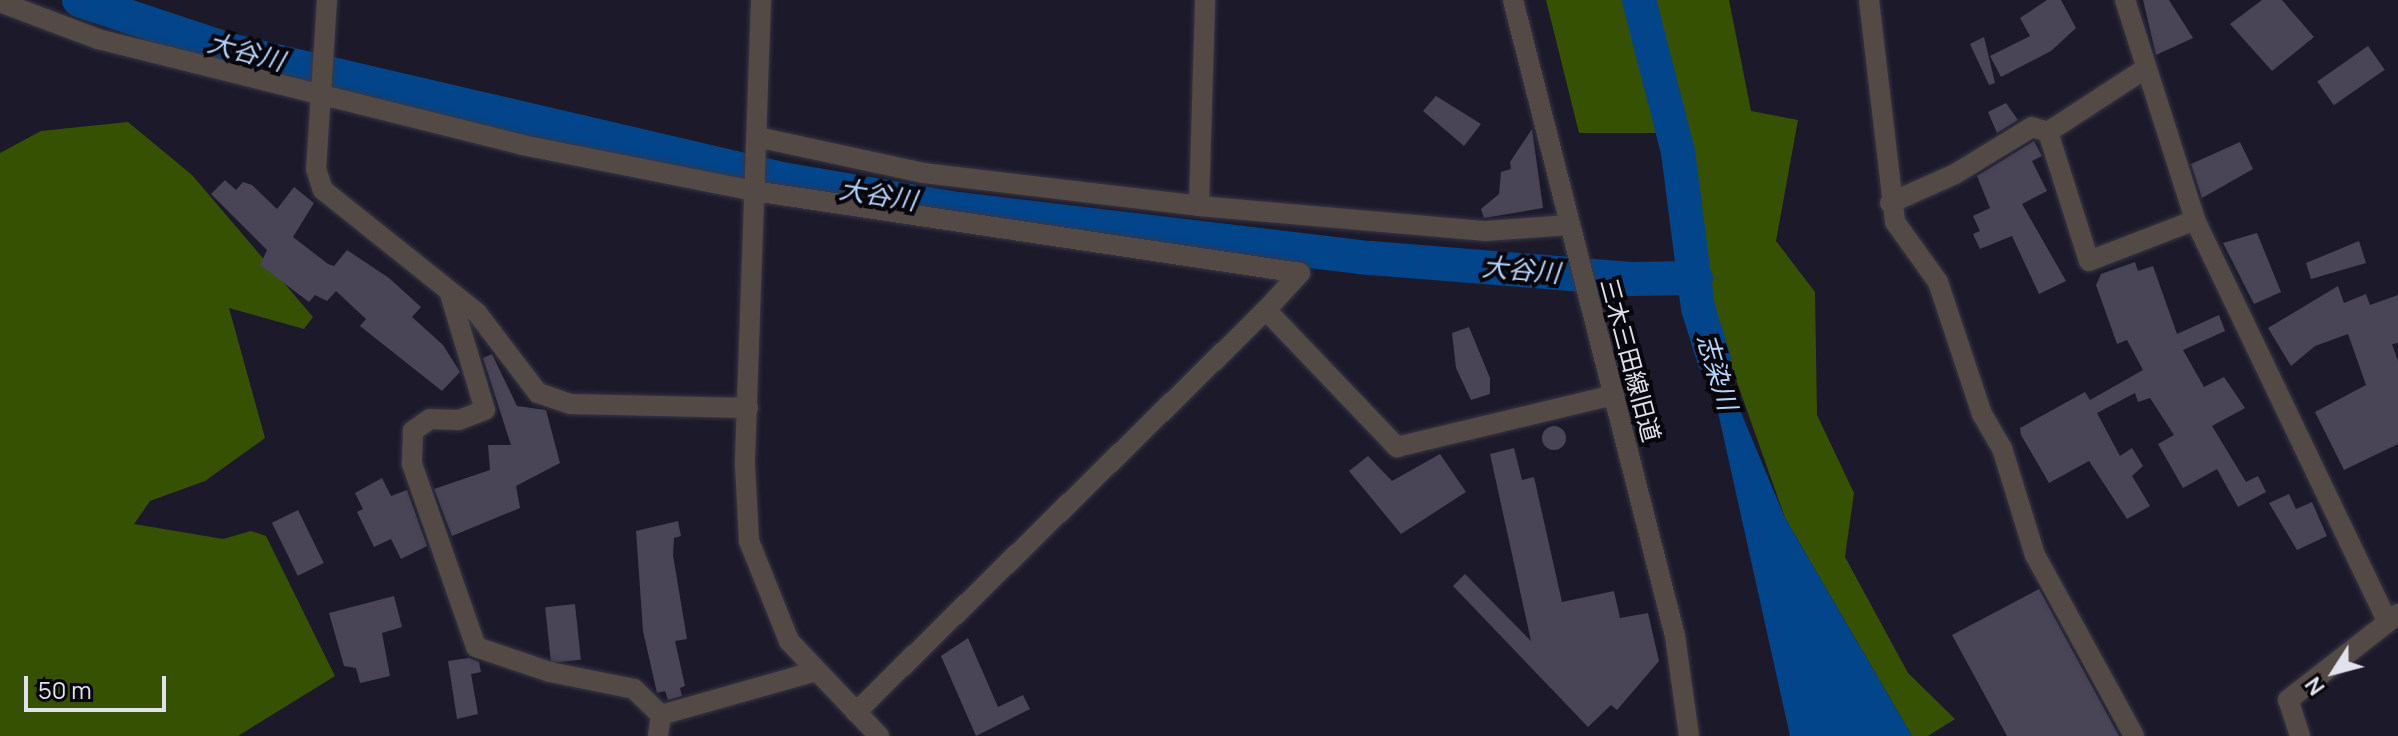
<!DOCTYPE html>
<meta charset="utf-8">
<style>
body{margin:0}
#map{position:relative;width:2398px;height:736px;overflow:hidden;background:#1c1a2a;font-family:Manrope,"Noto Sans JP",sans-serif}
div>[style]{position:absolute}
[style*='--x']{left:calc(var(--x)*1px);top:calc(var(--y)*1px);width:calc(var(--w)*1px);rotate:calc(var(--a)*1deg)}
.forest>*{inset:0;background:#375102}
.water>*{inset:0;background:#03458a}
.river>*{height:34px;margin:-17px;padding:0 17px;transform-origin:17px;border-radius:17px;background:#03458a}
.building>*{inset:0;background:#494456;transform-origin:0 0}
.round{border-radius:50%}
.roads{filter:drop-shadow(0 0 2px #383645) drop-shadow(0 0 2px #383645)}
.minor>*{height:20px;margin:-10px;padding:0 10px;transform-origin:10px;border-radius:10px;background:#534a46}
span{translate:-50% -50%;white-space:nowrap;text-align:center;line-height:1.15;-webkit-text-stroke:8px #07060c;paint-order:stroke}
.street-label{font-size:24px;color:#e2e2ed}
.water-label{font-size:26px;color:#b6d4fb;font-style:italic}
.north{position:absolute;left:2294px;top:632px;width:80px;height:80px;-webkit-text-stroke:6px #07060c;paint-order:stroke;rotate:234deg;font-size:22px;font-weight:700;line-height:32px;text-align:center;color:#e2e2ed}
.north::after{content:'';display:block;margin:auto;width:28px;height:36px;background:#e2e2ed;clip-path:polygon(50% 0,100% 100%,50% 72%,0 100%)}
.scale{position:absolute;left:24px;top:676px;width:142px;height:36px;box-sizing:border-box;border:4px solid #e2e2ed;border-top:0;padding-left:10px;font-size:24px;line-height:28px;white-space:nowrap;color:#e2e2ed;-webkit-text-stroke:6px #07060c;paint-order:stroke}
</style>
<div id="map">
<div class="forest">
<i style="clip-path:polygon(1546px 0,1729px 0,1751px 111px,1798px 120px,1776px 241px,1815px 292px,1817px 415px,1854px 493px,1845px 557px,1908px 673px,1955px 719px,1928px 736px,1912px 736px,1785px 518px,1720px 334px,1681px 133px,1579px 133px)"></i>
<i style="clip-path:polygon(128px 122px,192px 175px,313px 317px,304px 329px,229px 308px,265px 438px,205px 481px,150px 501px,134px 524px,223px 539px,251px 531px,266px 536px,335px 676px,238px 736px,0 736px,0 153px,41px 131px)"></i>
</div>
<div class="water">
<i style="clip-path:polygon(1692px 295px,1785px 518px,1912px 736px,1790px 736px)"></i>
</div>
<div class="river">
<i style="--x:79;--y:0;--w:158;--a:18.4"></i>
<i style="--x:229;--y:50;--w:568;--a:13.13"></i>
<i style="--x:782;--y:179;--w:179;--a:9.7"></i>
<i style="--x:958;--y:209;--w:416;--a:6.8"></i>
<i style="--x:1371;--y:258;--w:261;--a:4.6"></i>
<i style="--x:1631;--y:279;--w:65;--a:-0.9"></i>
<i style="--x:1639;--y:0;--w:157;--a:75.6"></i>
<i style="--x:1678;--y:152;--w:157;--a:82.7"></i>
<i style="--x:1698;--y:308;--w:53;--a:72.6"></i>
</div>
<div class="building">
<i style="clip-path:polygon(2047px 0,2061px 0,2076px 28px,2051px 51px,2001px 77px,1990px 56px,2030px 36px,2020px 18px)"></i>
<i style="clip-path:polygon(2143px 0,2169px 0,2193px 38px,2156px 55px)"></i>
<i style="clip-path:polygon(2262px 0,2282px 0,2314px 37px,2272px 71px,2230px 24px)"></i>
<i style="clip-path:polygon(1984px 37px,1995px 83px,1989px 85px,1970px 44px)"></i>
<i style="left:2368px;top:46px;width:29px;height:62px;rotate:55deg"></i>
<i style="clip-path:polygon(1436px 96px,1481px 124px,1464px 146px,1423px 111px)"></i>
<i style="clip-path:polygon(2006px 103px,2018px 120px,1997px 133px,1988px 112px)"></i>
<i style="clip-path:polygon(1532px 129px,1543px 208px,1484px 218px,1481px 209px,1499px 194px,1501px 172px,1511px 169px,1510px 162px)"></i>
<i style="clip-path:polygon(2034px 141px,2042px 156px,2032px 161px,2047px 191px,2022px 204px,2066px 281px,2039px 294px,2012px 236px,1980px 249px,1973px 234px,1980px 231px,1973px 216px,1990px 208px,1977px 176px)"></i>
<i style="clip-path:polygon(2240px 142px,2253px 169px,2202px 198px,2191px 164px)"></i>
<i style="clip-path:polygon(225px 180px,236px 190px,243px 182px,252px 185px,277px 209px,294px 187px,314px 203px,293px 237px,328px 264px,334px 266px,347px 250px,389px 278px,421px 307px,412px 317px,443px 345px,460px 372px,442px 391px,360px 326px,366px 319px,336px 291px,327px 301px,315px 295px,309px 302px,260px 265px,267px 250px,211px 194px)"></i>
<i style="clip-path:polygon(2257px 233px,2281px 292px,2254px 304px,2223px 243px)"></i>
<i style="clip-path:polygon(2359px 241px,2366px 263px,2311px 279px,2306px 263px)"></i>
<i style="clip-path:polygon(2135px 262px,2138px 271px,2153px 266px,2177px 334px,2219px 315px,2225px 331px,2183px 350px,2204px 387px,2224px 377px,2245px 408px,2212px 426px,2246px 482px,2258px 476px,2266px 492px,2238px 507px,2217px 469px,2183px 488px,2158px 444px,2174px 435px,2150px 398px,2138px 402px,2135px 393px,2097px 413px,2120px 456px,2132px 448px,2143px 466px,2132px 476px,2150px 506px,2127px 519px,2089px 461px,2049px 483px,2021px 435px,2020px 428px,2085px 392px,2090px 400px,2143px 370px,2127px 340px,2117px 344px,2096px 285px,2101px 274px)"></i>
<i style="clip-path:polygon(2338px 286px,2344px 303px,2366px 294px,2370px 305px,2398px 295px,2398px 343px,2392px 344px,2398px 361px,2398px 444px,2344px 470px,2315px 412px,2366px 385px,2348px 334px,2315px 346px,2291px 366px,2268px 328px)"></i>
<i style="clip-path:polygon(1469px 327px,1490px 378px,1490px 394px,1471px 400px,1456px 368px,1452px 333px)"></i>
<i style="clip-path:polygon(492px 354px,517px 406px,546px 410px,560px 463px,516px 486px,520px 508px,452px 536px,434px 489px,490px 470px,488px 445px,511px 445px,483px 358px)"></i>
<i class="round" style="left:1542px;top:426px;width:24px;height:24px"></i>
<i style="clip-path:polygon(1514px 448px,1522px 480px,1534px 477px,1562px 602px,1614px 591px,1620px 618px,1648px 613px,1659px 661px,1617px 710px,1611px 705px,1588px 727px,1453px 586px,1465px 574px,1531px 641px,1490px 454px)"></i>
<i style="clip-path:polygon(1440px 454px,1466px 492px,1401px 534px,1349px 471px,1368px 456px,1392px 481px)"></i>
<i style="clip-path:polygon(382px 478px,391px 496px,407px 490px,427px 546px,401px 559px,391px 539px,374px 547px,357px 512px,363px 509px,355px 493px)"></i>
<i style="clip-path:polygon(2289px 494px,2296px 509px,2312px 502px,2327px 536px,2297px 550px,2269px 503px)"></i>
<i style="left:298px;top:510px;width:59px;height:29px;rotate:64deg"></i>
<i style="clip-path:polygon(678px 521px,681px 536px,674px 538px,673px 555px,687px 639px,675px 641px,685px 686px,680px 688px,682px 696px,668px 700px,665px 691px,657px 693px,643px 631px,636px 531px)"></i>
<i style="clip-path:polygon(2039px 589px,2119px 736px,2007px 736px,1952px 635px)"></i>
<i style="clip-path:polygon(394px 596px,402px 627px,382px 633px,390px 676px,360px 683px,356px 668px,344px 666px,329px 613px)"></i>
<i style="left:575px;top:604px;width:56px;height:30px;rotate:84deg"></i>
<i style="clip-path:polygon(968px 638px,998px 707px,1023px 695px,1030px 709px,976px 736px,941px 656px)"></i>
<i style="clip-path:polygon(469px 658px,479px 662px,481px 672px,471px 674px,478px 714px,457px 719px,448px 661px)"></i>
</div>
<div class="roads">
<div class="minor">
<i style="--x:327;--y:0;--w:169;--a:93.7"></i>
<i style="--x:316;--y:169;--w:22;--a:72"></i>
<i style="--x:323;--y:190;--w:197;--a:38.6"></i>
<i style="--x:477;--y:313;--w:101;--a:52.7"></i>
<i style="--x:538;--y:393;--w:34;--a:19"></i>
<i style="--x:570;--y:404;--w:178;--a:1.3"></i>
<i style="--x:761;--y:0;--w:465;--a:92"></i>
<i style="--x:745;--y:465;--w:76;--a:87"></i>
<i style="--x:749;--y:541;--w:108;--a:68.2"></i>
<i style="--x:789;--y:641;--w:131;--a:46.5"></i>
<i style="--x:1513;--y:0;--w:656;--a:75.71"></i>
<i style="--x:1675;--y:636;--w:101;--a:82"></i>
<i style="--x:1869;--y:0;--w:224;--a:83.3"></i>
<i style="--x:1895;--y:222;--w:74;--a:54.4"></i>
<i style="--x:1938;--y:282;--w:139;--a:71.6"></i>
<i style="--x:1982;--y:414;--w:39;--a:60"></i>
<i style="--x:2002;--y:448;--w:112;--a:72.9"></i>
<i style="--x:2035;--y:555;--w:206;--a:61.3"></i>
<i style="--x:2125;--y:0;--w:231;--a:72.3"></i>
<i style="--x:2195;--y:220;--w:446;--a:64.4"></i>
<i style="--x:0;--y:2;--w:105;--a:20.7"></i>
<i style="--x:98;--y:39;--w:437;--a:14"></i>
<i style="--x:522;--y:145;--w:237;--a:11.2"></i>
<i style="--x:754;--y:191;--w:552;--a:8.54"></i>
<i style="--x:1300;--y:273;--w:50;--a:132.6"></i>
<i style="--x:2048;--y:132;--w:135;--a:72.4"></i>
<i style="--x:2089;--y:261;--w:114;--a:-21.1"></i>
<i style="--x:757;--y:137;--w:171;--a:12.2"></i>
<i style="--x:924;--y:173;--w:277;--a:6.8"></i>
<i style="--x:1199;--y:206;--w:206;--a:-88.3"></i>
<i style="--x:1890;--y:203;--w:71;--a:-24"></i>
<i style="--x:1955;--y:174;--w:90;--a:-31.4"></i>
<i style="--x:2032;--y:127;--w:17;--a:17"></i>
<i style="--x:2048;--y:132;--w:113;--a:-33.1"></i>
<i style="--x:1199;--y:206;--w:288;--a:5"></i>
<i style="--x:1486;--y:231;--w:83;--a:-4.1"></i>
<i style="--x:450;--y:294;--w:121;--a:73.2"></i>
<i style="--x:485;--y:410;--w:28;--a:159"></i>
<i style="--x:459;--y:420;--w:29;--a:-178"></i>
<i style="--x:430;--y:419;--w:21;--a:145"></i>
<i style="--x:413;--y:431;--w:33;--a:92"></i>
<i style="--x:412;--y:464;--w:194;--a:70.7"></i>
<i style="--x:476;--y:647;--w:78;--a:18.7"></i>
<i style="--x:550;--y:672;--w:86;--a:11.4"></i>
<i style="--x:634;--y:689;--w:37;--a:44"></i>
<i style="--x:856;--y:712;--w:574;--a:-44.44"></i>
<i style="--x:1266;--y:310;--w:190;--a:46.3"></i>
<i style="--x:1397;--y:447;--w:223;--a:-13.5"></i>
<i style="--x:661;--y:715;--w:161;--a:-15.8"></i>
<i style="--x:658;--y:736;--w:21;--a:-82"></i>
<i style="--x:2300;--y:736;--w:38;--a:-108"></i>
<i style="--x:2288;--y:700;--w:140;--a:-38"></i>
</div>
</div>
<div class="street-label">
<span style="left:1631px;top:360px;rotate:75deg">三木三田線旧道</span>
</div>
<div class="water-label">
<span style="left:246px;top:52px;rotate:15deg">大谷川</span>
<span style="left:878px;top:195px;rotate:9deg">大谷川</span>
<span style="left:1521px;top:270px;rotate:5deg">大谷川</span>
<span style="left:1717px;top:372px;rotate:73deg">志染川</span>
</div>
<div class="north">N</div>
<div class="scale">50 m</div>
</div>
